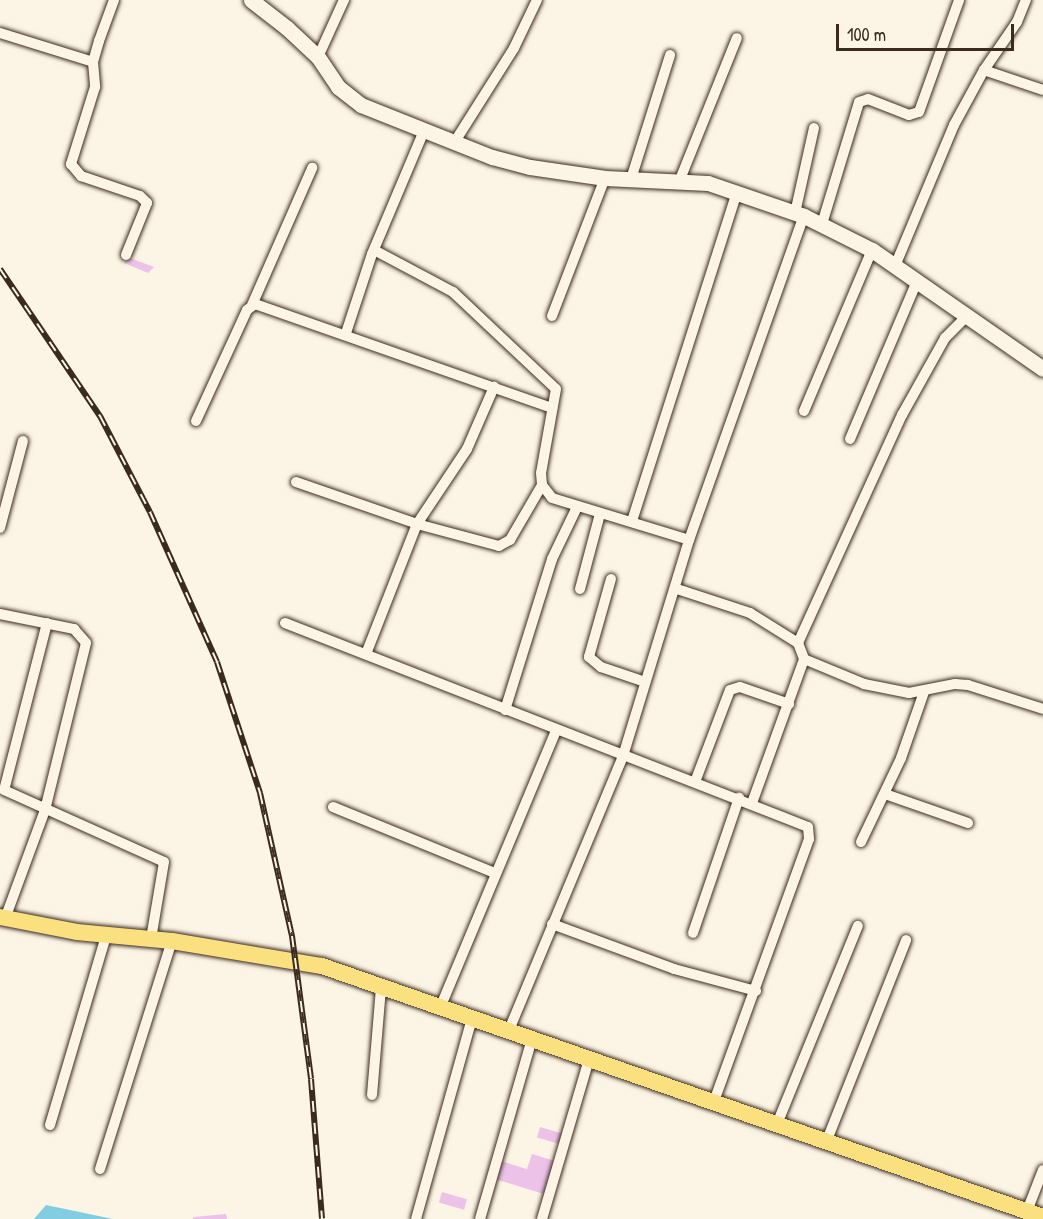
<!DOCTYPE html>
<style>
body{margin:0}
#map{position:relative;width:1043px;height:1219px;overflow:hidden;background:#fcf5e5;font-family:"Patrick Hand",sans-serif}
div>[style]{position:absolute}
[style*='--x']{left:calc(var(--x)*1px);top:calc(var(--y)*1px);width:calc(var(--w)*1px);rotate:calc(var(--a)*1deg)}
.water>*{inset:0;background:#82cde2}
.building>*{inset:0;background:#edc2e9;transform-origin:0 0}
.roads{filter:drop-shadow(0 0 2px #3b2a1e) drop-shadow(0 0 2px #3b2a1e)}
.street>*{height:10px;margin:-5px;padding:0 5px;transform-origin:5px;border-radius:5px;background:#fcf5e5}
.secondary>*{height:15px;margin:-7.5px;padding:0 7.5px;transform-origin:7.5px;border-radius:7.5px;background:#fcf5e5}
.primary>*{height:16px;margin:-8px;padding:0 8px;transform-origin:8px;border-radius:8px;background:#fbe080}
.rail>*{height:6px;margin-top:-3px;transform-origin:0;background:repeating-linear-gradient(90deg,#fcf5e5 0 11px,#3b2a1e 0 22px);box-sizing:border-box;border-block:2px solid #3b2a1e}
span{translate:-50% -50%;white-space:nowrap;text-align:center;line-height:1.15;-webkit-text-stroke:4.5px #fcf5e5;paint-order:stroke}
.scale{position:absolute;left:836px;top:24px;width:178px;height:27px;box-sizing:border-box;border:3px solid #3b2a1e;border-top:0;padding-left:8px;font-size:18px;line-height:21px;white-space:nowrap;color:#3b2a1e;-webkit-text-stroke:4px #fcf5e5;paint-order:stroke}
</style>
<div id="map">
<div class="water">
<i style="clip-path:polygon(46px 1205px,113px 1219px,34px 1219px)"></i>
</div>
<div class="building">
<i style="clip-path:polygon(127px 257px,154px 267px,148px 273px,124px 263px)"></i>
<i style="left:540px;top:1127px;width:26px;height:11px;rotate:16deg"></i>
<i style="clip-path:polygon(532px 1154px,555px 1161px,544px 1194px,495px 1179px,501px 1161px,527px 1169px)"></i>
<i style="left:442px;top:1192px;width:26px;height:11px;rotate:16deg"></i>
<i style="clip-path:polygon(226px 1214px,227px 1219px,193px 1219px,193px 1217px)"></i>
</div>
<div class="roads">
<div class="street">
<i style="--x:114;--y:0;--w:44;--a:110.1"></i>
<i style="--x:99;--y:41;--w:22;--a:106"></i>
<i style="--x:93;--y:62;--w:25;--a:85"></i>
<i style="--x:95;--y:87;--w:81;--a:107.3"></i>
<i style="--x:71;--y:164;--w:16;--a:50"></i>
<i style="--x:81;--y:176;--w:62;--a:18.7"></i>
<i style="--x:140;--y:196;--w:10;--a:45"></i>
<i style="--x:147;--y:203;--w:56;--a:112"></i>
<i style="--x:0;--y:33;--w:97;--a:17.3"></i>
<i style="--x:318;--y:57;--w:63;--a:-65.5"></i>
<i style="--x:984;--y:70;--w:62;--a:18.7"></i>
<i style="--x:454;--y:143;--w:112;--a:-57.7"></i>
<i style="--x:514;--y:48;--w:53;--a:-64.4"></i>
<i style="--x:631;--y:179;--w:130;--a:-72.5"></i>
<i style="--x:679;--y:182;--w:155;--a:-68.1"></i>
<i style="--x:795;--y:213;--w:87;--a:-77.4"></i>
<i style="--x:822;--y:224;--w:127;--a:-73.1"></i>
<i style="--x:859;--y:102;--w:9;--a:-18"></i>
<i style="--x:868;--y:99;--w:44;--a:21.3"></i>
<i style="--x:909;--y:115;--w:10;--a:-17"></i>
<i style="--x:919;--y:112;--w:119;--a:-70.3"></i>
<i style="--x:374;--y:250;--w:89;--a:28"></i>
<i style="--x:453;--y:292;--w:141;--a:43.3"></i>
<i style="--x:556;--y:389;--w:85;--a:100.1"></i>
<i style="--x:541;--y:473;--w:12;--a:85"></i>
<i style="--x:542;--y:485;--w:16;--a:52"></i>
<i style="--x:552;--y:498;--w:143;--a:17"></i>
<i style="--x:895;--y:266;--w:153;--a:-67.3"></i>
<i style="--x:954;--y:125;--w:63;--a:-61.4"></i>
<i style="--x:984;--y:70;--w:58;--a:-55.5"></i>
<i style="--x:1017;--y:22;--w:24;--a:-68"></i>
<i style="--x:252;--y:305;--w:150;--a:-66.3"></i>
<i style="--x:552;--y:316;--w:148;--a:-69"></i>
<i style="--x:346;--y:333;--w:83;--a:-71.8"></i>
<i style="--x:372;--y:254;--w:134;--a:-67.1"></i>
<i style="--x:804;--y:411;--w:175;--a:-67.1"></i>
<i style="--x:196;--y:421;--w:122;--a:-65.3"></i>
<i style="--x:247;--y:310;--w:10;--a:-37"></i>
<i style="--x:255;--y:304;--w:315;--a:19.3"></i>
<i style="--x:850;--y:439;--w:172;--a:-67"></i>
<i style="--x:296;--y:482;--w:128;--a:19.1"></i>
<i style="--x:417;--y:524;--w:85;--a:15"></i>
<i style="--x:499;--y:546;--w:13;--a:-29"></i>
<i style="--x:510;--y:540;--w:64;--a:-59.8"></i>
<i style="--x:632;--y:521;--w:346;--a:-72.3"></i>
<i style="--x:0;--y:528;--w:90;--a:-75.2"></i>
<i style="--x:611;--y:579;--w:81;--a:105.8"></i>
<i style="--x:589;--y:657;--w:16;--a:40"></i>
<i style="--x:601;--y:667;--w:46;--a:18.8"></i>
<i style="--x:580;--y:589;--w:78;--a:-75.1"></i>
<i style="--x:677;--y:589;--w:77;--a:18.2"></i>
<i style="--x:750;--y:613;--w:57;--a:32"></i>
<i style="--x:798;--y:643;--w:17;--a:69"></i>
<i style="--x:804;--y:659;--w:65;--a:22.6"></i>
<i style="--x:864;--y:684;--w:46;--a:11.3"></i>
<i style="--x:909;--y:693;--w:47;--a:-11.1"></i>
<i style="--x:955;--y:684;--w:13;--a:4"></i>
<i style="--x:968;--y:685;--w:79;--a:17.7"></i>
<i style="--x:0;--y:614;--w:76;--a:11.5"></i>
<i style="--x:74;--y:629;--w:18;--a:49"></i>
<i style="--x:86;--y:643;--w:172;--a:103.8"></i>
<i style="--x:45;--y:810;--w:116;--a:110.2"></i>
<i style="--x:47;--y:623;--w:172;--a:104.4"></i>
<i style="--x:4;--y:790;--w:175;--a:24.2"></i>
<i style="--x:164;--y:862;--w:78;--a:99.6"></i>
<i style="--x:285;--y:623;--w:561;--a:21.31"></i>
<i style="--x:808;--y:827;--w:12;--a:85"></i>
<i style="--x:809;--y:839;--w:282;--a:109.9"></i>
<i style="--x:798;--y:643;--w:251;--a:-65.5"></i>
<i style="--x:902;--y:415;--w:88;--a:-60.8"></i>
<i style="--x:945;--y:338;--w:31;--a:-45"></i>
<i style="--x:366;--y:654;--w:140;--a:-68.6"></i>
<i style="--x:417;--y:524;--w:90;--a:-56.3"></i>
<i style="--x:467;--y:449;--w:68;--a:-66.5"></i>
<i style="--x:505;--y:710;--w:158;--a:-72.7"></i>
<i style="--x:552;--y:559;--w:58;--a:-64.3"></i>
<i style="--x:695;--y:782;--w:98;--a:-69.2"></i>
<i style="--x:730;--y:690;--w:10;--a:-17"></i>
<i style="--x:740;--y:687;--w:52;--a:19.1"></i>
<i style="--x:885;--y:794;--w:88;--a:19.3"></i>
<i style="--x:752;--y:803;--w:153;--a:-70.1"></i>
<i style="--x:333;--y:807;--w:175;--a:22.2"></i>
<i style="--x:861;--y:842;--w:93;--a:-64.5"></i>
<i style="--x:901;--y:758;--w:70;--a:-70.8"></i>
<i style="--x:552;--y:924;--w:130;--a:20.2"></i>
<i style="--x:674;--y:969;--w:85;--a:15"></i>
<i style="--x:693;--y:933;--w:143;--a:-71.2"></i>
<i style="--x:440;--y:1008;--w:300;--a:-67.3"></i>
<i style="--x:509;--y:1030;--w:297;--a:-67.4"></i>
<i style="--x:623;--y:756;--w:226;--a:-73"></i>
<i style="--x:689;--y:540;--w:344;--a:-70.5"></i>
<i style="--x:372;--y:1095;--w:108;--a:-85.2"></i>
<i style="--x:777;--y:1124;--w:214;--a:-67.8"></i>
<i style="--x:50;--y:1125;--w:197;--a:-73.5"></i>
<i style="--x:827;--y:1140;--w:215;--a:-68.4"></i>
<i style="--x:100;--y:1169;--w:239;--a:-72.5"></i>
<i style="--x:1027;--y:1211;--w:44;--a:-68.7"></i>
<i style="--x:416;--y:1219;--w:209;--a:-74.4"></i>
<i style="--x:480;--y:1219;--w:187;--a:-73.9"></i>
<i style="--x:542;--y:1219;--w:167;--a:-73.6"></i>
</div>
<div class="secondary">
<i style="--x:251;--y:0;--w:46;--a:37.9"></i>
<i style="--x:287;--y:28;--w:42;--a:43.1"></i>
<i style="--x:318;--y:57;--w:36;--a:56"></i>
<i style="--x:338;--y:87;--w:29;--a:38"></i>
<i style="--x:361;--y:105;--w:141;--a:21.7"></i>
<i style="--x:492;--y:157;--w:39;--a:15"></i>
<i style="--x:530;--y:167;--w:76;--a:8.3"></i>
<i style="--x:605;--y:178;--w:103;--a:2.8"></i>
<i style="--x:708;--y:183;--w:102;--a:19"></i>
<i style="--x:804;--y:216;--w:76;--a:26.6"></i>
<i style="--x:872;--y:250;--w:208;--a:34.8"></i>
</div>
<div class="primary">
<i style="--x:0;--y:917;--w:78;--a:11"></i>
<i style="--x:77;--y:932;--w:95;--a:5.4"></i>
<i style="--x:172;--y:941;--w:152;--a:9.5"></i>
<i style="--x:322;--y:966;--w:763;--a:19.19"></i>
</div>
</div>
<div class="rail">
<i style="--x:0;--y:269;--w:178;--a:55.8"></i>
<i style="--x:100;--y:416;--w:108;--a:62.5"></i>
<i style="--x:150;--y:512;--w:164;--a:65.9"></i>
<i style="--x:217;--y:662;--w:138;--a:71.8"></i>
<i style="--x:260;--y:793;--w:147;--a:77.4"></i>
<i style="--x:292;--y:936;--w:144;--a:82.4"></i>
<i style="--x:311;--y:1079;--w:140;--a:85.5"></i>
</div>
<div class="scale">100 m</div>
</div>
